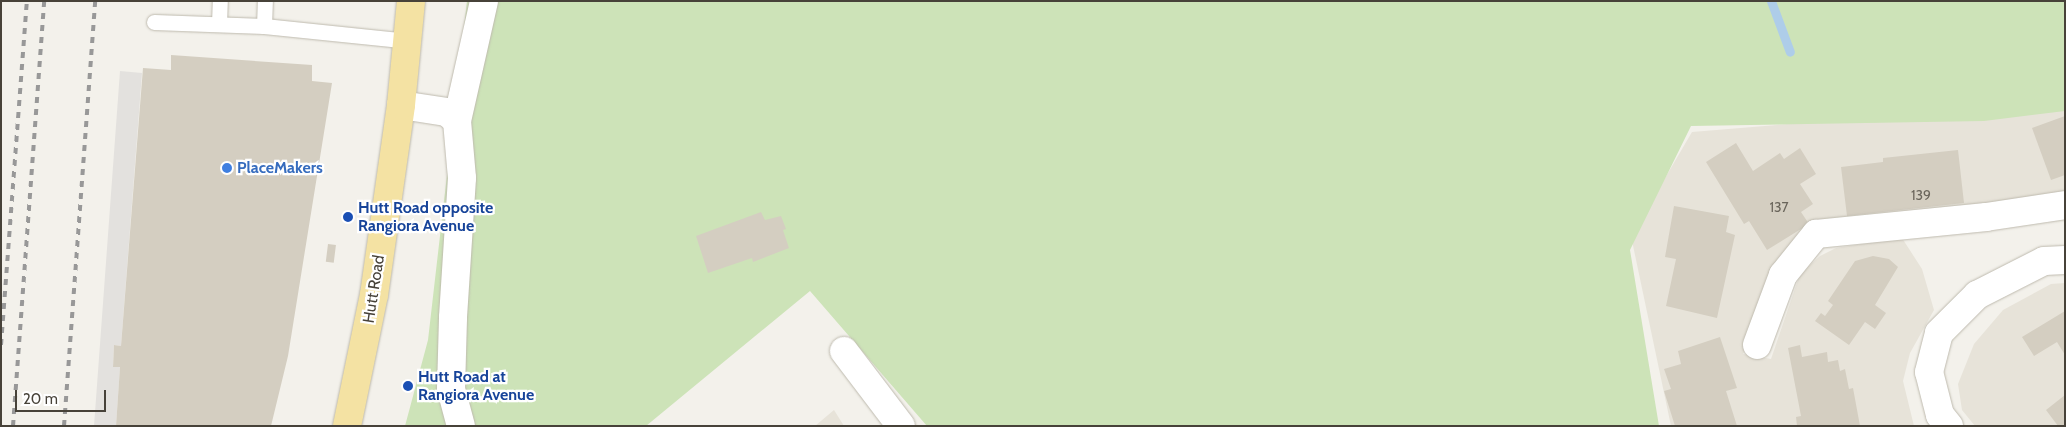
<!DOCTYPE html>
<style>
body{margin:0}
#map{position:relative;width:2066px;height:427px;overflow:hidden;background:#f3f1eb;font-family:Cabin,sans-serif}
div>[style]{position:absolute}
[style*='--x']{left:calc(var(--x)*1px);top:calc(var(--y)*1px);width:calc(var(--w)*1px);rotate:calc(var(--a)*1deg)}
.residential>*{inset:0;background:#e7e3d9}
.green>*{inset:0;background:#cde3b8}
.parking>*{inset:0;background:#e3e1de}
.stream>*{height:9px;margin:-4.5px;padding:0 4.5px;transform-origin:4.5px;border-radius:4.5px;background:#aecde9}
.building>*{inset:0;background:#d4cec1;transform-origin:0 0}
.roads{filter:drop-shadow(0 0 1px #bebaae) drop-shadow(0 0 1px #bebaae)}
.service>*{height:15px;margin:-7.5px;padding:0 7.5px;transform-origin:7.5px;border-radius:7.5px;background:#fff}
.minor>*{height:28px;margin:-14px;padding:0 14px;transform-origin:14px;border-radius:14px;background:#fff}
.primary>*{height:28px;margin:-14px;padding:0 14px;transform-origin:14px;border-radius:14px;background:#f4e2a3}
.rail>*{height:4px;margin-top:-2px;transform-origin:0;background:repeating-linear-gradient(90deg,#989898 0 6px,transparent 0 12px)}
.dots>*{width:14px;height:14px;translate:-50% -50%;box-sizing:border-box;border:2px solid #fff;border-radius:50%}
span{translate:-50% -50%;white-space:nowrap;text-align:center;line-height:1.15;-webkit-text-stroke:4.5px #fff;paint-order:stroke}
.number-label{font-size:14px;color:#6a655b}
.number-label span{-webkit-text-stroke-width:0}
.shop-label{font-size:16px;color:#366cbe;font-weight:700}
.left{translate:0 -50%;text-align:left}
.transit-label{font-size:16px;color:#164399;font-weight:700}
.street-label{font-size:16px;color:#474239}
.frame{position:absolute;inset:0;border:2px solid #474239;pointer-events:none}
.scale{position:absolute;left:15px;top:390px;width:91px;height:22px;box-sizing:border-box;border:2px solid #474239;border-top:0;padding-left:6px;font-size:15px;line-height:18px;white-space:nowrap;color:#474239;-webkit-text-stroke:4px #fff;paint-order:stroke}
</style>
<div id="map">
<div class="residential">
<i style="clip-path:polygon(2065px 101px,2065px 194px,1814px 225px,1800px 232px,1743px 354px,1771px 359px,1800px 274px,1820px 256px,1836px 248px,1902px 238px,1922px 269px,1934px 310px,1910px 353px,1903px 381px,1914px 426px,1671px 426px,1631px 236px,1692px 132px)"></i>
<i style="clip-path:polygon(2065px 283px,2065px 426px,1975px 426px,1962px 410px,1958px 384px,1974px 344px,2003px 310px,2051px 284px)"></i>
<i style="clip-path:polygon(834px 410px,844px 426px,815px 426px)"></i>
</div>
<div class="green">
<i style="clip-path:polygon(467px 1px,2065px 1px,2065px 111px,1984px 121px,1691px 126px,1630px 250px,1659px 426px,927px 426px,810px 291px,646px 426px,405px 426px,428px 340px)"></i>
</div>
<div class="parking">
<i style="clip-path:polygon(120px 71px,142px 73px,121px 346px,114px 345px,113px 367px,120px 367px,116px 426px,94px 426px)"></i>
</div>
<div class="stream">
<i style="--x:1771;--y:1;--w:54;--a:69.6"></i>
</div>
<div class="building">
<i style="clip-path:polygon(171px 55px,312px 65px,312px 81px,332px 83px,288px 356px,271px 426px,116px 426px,120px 367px,113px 367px,114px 345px,121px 346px,143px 68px,171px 70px)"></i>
<i style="clip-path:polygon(2065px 116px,2065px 175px,2051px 180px,2032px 128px)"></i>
<i style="clip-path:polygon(1736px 143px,1753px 171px,1780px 153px,1784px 159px,1800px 148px,1816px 174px,1800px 184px,1813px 204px,1801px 212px,1809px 224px,1767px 250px,1749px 221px,1744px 224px,1706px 162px)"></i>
<i style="clip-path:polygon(1958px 150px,1964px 203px,1847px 216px,1841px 167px,1883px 162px,1883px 158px)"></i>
<i style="clip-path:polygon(1674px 206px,1729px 216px,1726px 232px,1735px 235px,1717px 318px,1666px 306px,1676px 259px,1665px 257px)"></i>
<i style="clip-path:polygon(761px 212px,765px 220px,781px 216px,786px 229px,783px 230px,789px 248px,753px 262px,752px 258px,708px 273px,696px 236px)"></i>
<i style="left:328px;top:244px;width:8px;height:18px;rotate:7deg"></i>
<i style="clip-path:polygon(1873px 256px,1889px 259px,1898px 267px,1875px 305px,1886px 313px,1875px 329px,1865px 322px,1849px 345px,1815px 321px,1821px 313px,1825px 316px,1833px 305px,1828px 301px,1855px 261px)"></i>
<i style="clip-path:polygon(2065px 311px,2065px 355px,2057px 342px,2034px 356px,2022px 337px)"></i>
<i style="clip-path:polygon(1720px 337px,1737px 388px,1726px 391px,1737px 426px,1675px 426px,1664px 391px,1671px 389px,1664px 369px,1681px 364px,1678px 351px)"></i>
<i style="clip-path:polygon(1800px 345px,1802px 357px,1827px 352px,1828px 362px,1838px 360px,1840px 371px,1845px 369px,1849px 389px,1853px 388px,1860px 426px,1797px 426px,1796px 417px,1801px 416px,1788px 348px)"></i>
<i style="clip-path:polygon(2065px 395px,2065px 426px,2058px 426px,2046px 410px)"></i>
</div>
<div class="roads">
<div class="service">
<i style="--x:154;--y:22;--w:110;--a:2.1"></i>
<i style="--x:264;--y:26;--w:145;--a:5.9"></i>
<i style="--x:219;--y:24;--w:23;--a:-88"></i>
<i style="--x:264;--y:26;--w:25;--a:-88"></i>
</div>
<div class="minor">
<i style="--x:401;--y:105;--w:47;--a:8.7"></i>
<i style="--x:447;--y:112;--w:13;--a:42"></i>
<i style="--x:457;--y:121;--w:57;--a:85"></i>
<i style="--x:462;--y:178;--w:140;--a:93.7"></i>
<i style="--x:453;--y:318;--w:71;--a:91.6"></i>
<i style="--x:451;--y:389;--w:38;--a:75"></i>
<i style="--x:457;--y:121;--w:123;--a:-77.3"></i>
<i style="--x:1757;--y:345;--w:75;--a:-69.6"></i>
<i style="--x:1783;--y:275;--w:53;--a:-51.2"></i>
<i style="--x:1816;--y:234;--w:171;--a:-5.7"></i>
<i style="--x:1986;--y:217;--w:80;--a:-8.6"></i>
<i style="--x:844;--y:351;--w:94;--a:52.8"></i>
<i style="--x:1949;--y:426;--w:14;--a:-129"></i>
<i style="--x:1940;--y:415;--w:44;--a:-104.3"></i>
<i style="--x:1929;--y:372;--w:40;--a:-75.6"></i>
<i style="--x:1939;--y:333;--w:54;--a:-45"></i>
<i style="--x:1977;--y:295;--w:75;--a:-26.9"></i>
<i style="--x:2044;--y:261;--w:21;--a:-3"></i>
</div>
<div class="primary">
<i style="--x:347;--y:426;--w:134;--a:-78.4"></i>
<i style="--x:374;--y:295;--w:192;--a:-81.9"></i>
<i style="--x:401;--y:105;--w:104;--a:-84.5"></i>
</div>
</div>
<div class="rail">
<i style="--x:1;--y:345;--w:345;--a:-85.7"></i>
<i style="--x:13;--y:426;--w:426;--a:-85.8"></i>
<i style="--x:64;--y:426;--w:426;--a:-85.8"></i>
</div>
<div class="dots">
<i style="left:227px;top:168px;background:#3f7fe0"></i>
<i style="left:348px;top:217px;background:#1a4fb4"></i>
<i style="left:408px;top:386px;background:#1a4fb4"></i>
</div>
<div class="number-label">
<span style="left:1921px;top:195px">139</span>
<span style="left:1779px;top:207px">137</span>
</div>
<div class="shop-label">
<span class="left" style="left:237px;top:168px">PlaceMakers</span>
</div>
<div class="transit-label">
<span class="left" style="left:358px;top:217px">Hutt Road opposite<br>Rangiora Avenue</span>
<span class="left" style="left:418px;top:386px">Hutt Road at<br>Rangiora Avenue</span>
</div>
<div class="street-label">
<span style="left:374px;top:289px;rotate:-81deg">Hutt Road</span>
</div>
<div class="frame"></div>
<div class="scale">20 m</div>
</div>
